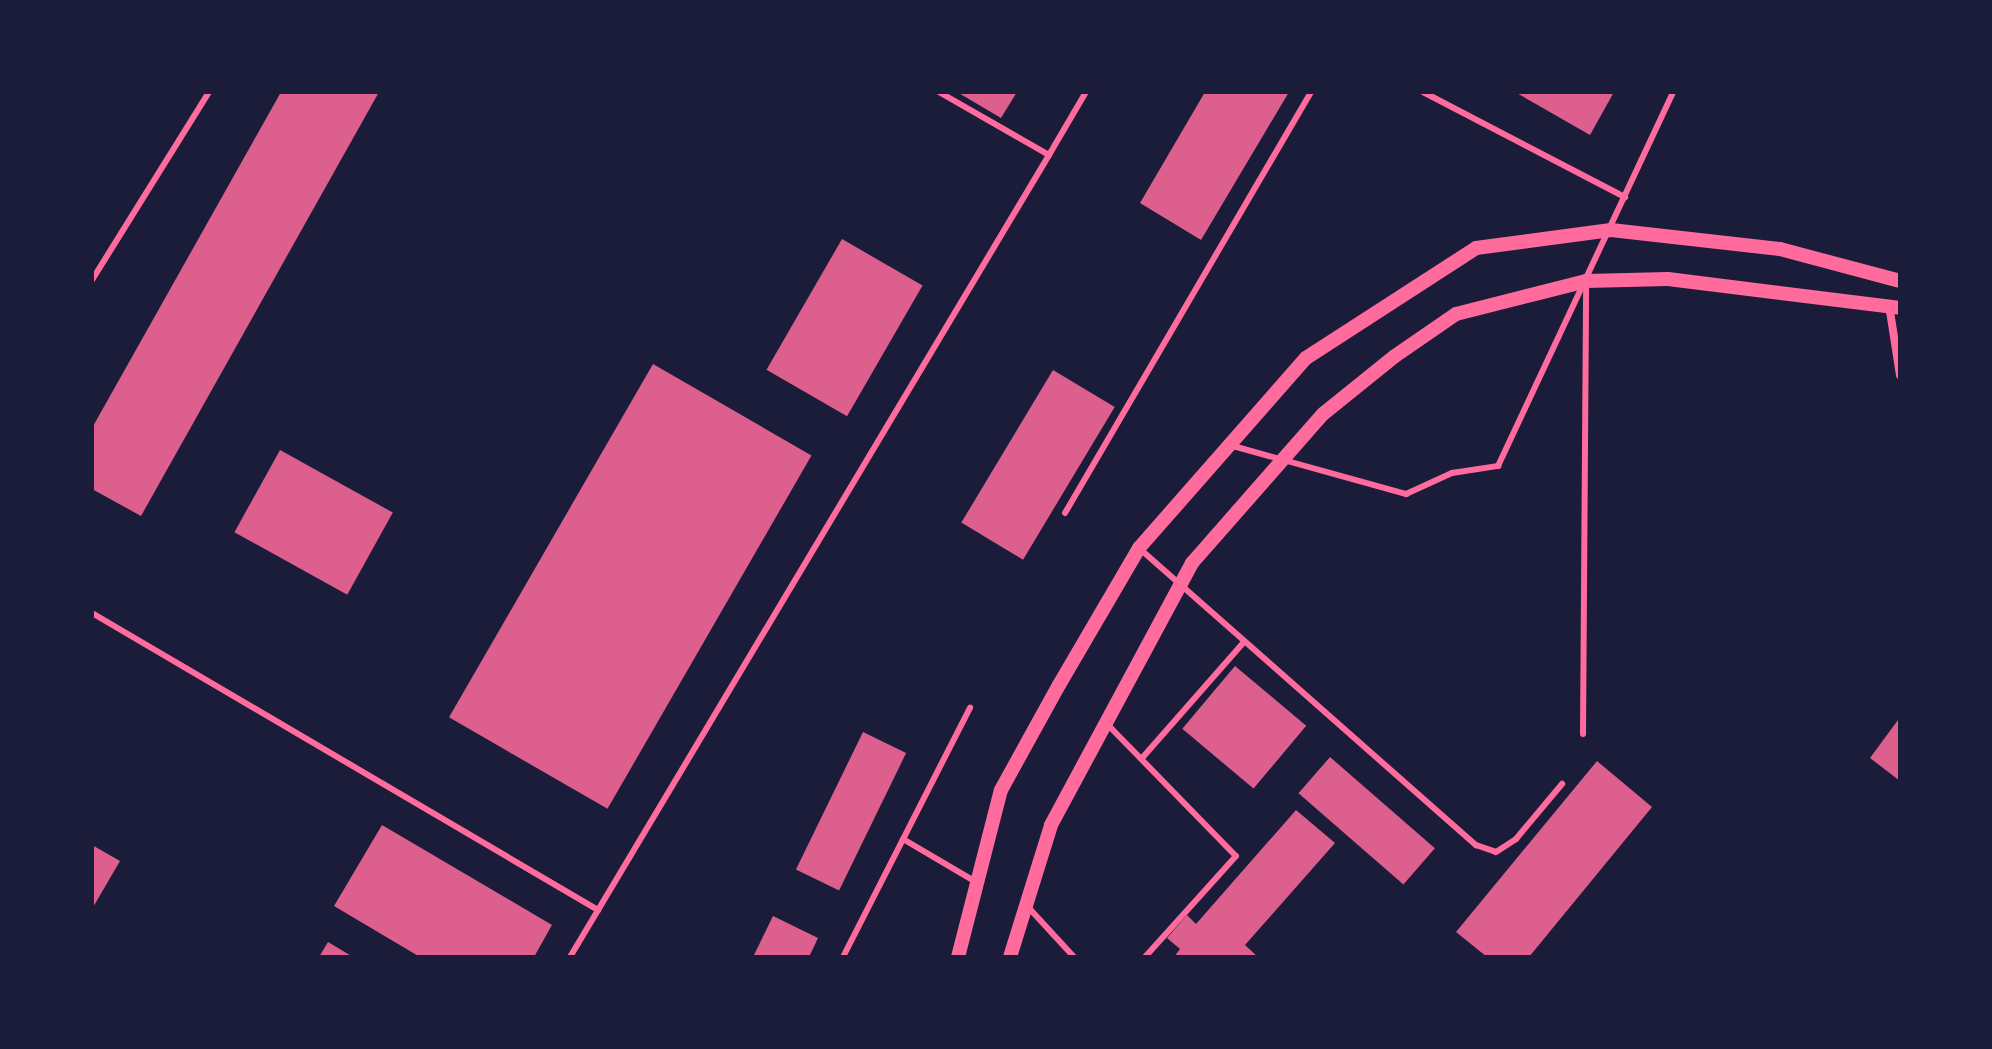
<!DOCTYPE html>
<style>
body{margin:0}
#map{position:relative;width:1992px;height:1049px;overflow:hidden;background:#1b1b3a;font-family:Rubik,sans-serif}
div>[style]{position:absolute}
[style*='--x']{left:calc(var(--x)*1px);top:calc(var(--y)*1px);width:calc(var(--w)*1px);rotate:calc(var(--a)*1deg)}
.building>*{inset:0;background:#dd5f8e;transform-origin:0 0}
.service>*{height:6px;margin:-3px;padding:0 3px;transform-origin:3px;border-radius:3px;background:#ff6b9d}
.minor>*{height:8px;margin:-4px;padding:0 4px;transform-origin:4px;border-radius:4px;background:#ff6b9d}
.tertiary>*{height:14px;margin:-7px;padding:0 7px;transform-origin:7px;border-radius:7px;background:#ff6b9d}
span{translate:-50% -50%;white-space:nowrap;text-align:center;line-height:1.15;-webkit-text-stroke:7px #1b1b3a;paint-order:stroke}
.frame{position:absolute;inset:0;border:94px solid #1b1b3a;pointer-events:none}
</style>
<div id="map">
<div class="building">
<i style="clip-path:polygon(281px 92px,379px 92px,141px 516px,92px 489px,92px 428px)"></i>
<i style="clip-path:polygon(957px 92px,1017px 92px,1001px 118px)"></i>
<i style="clip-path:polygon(1205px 92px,1289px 92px,1201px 240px,1140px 203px)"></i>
<i style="clip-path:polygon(1515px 92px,1614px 92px,1590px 135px)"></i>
<i style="left:842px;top:239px;width:93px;height:151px;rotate:30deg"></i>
<i style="left:653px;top:364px;width:183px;height:408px;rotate:30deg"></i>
<i style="left:1053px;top:370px;width:72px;height:178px;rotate:31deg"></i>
<i style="left:280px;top:450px;width:129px;height:94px;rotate:29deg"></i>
<i style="left:1235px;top:666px;width:93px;height:82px;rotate:40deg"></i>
<i style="clip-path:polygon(1898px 720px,1900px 722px,1900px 781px,1870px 758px)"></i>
<i style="left:863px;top:732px;width:48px;height:153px;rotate:26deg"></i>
<i style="left:1330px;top:757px;width:139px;height:48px;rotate:41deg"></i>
<i style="clip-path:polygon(1597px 761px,1652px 807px,1529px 957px,1487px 957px,1456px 932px)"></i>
<i style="clip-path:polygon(1296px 810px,1335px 843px,1245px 945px,1258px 957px,1174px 957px,1180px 949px,1167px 938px,1187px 915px,1196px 924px)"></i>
<i style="clip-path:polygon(382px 825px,552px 925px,534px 957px,420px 957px,334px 906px)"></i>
<i style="clip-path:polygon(92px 845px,120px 861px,92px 909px)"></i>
<i style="clip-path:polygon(773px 916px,818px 938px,809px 957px,753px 957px)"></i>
<i style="clip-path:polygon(328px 942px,353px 957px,319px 957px)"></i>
</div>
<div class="service">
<i style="--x:939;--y:92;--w:127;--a:29.8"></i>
<i style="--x:1049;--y:155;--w:73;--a:-59.6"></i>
<i style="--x:1423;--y:92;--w:228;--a:27.5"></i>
<i style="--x:92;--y:280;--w:221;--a:-58.1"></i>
<i style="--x:1233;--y:446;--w:180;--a:15.5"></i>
<i style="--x:1406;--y:494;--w:51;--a:-24.5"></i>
<i style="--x:1452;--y:473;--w:47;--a:-8.7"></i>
<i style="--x:1498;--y:466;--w:413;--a:-64.9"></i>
<i style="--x:1065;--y:513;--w:488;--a:-59.7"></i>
<i style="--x:1140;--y:549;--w:448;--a:41.4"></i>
<i style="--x:1476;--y:845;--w:21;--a:19"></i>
<i style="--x:1496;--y:852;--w:24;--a:-33"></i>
<i style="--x:1516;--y:839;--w:72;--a:-50.1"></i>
<i style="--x:92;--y:613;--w:587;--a:30.41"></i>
<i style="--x:1108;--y:725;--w:183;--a:45.7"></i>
<i style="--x:1236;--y:856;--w:136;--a:132"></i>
<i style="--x:1583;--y:734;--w:449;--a:-89.6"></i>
<i style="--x:1143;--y:757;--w:153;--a:-48.7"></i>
<i style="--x:903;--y:839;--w:85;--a:30.5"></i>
<i style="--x:1028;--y:907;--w:68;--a:47.4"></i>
<i style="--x:570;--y:957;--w:934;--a:-59.15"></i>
<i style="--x:843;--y:957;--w:280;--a:-63"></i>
</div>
<div class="minor">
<i style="--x:1889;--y:305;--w:71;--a:81.1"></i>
</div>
<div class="tertiary">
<i style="--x:958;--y:957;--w:172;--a:-75.6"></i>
<i style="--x:1001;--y:790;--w:120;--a:-61.1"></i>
<i style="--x:1059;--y:685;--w:159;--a:-59.7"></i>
<i style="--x:1139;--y:548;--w:253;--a:-48.7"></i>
<i style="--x:1306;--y:358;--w:202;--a:-32.9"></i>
<i style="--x:1476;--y:248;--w:136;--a:-7.6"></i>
<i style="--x:1611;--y:230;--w:170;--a:6.4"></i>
<i style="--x:1780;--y:249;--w:124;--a:14.9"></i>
<i style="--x:1010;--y:957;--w:138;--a:-72.7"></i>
<i style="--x:1051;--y:825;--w:298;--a:-61.7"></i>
<i style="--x:1192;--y:563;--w:198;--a:-48.7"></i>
<i style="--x:1323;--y:414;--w:92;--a:-38.9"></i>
<i style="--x:1395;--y:356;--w:74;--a:-34.5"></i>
<i style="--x:1456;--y:314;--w:134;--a:-14.2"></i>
<i style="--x:1586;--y:281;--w:82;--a:-1.4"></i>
<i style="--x:1668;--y:279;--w:234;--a:7.1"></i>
</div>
<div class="frame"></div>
</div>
